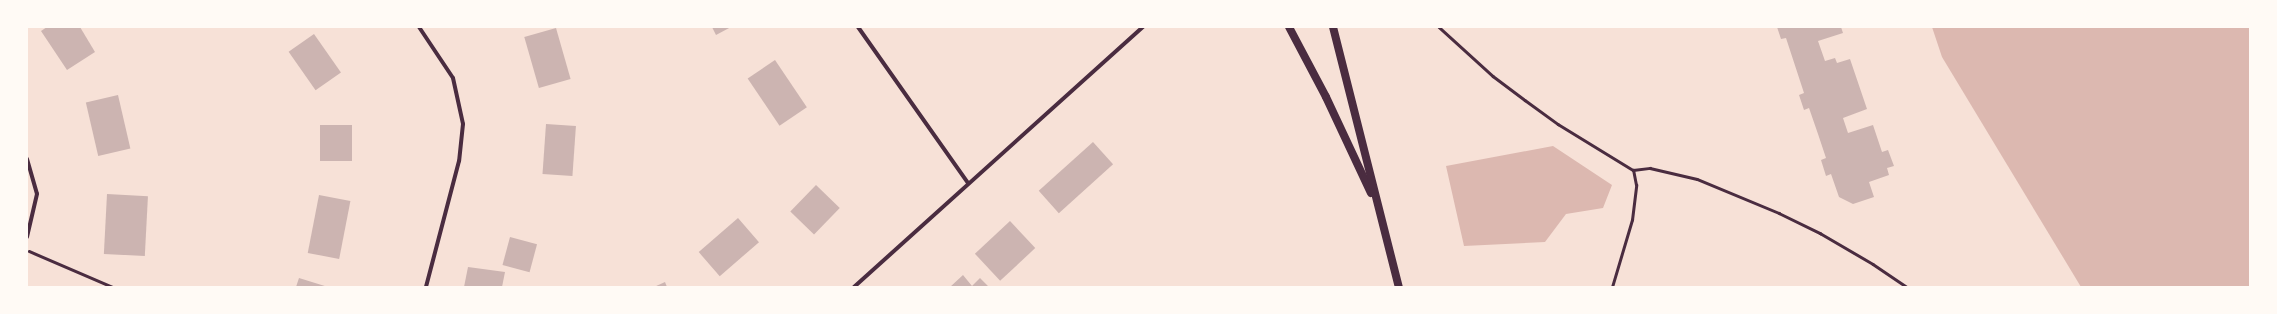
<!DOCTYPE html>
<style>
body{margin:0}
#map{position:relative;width:2277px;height:314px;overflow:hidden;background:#f7e1d7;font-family:"IBM Plex Sans",sans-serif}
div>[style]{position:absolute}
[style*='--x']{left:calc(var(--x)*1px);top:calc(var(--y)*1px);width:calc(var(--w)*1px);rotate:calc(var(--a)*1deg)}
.water>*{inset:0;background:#dcb8b0}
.building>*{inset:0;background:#ccb4b1;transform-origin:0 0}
.path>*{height:2.5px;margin:-1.25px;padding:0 1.25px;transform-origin:1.25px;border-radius:1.25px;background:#4a2c40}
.minor>*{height:4px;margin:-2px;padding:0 2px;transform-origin:2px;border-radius:2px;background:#4a2c40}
.secondary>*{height:8px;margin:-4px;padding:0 4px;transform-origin:4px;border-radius:4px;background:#4a2c40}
span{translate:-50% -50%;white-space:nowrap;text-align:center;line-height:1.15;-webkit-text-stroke:3px #fffaf5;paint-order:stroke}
.frame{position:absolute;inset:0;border:28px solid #fffaf5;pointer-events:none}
</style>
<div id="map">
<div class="water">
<i style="clip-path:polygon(1932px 27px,2250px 27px,2250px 287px,2081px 287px,1942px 57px)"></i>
<i style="clip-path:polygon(1553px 146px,1612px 185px,1603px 208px,1566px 214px,1545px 242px,1464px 246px,1446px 166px)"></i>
</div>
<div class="building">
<i style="clip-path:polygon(47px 27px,80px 27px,95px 52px,67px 70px,41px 31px)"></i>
<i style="clip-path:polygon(712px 27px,731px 27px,716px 35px)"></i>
<i style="clip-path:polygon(1777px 27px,1841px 27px,1843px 33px,1818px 41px,1825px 61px,1835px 58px,1837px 63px,1850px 59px,1867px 109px,1843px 118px,1848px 133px,1873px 125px,1882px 152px,1888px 150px,1894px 166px,1887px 168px,1889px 175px,1869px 182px,1874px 197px,1853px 204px,1839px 197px,1831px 174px,1826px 176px,1821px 160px,1826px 158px,1818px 134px,1809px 108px,1804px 110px,1799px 95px,1804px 93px,1786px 38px,1781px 39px)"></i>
<i style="left:556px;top:28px;width:53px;height:33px;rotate:74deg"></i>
<i style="left:314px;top:34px;width:47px;height:31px;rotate:55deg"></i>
<i style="left:775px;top:60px;width:57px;height:33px;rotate:56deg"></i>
<i style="left:118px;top:95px;width:55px;height:33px;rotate:77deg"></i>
<i style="left:546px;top:124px;width:30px;height:50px;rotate:4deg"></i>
<i style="left:320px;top:125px;width:32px;height:36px"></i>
<i style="left:1093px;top:142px;width:30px;height:73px;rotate:48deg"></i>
<i style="left:816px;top:185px;width:33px;height:37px;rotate:44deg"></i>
<i style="left:107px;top:194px;width:41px;height:60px;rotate:3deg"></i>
<i style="left:319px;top:195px;width:32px;height:59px;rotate:11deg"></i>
<i style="left:738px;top:218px;width:32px;height:52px;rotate:49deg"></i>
<i style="left:1010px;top:221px;width:37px;height:48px;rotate:47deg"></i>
<i style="left:510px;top:237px;width:28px;height:29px;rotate:15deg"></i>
<i style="clip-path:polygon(468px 267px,505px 272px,502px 287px,464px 287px)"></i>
<i style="clip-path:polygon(963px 275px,972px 286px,980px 278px,989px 287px,950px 287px)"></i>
<i style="clip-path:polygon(299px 278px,328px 287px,296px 287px)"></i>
<i style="clip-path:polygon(665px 282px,667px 287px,654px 287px)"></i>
</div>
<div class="path">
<i style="--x:1439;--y:27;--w:73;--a:42.2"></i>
<i style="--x:1493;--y:76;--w:40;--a:37"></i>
<i style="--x:1525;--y:100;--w:41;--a:36"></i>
<i style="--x:1558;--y:124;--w:88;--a:31.5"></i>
<i style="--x:1633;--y:170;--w:17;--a:-7"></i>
<i style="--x:1650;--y:168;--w:48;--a:13.2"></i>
<i style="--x:1697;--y:179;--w:89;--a:22.5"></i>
<i style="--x:1779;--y:213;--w:46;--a:26"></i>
<i style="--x:1820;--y:233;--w:61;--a:30.3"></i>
<i style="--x:1873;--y:264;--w:41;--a:34.1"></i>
<i style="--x:29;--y:251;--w:91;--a:23.2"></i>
<i style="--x:1612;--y:287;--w:70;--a:-73.4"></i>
<i style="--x:1632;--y:220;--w:35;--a:-83"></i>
<i style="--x:1636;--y:185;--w:15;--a:-101"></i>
</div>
<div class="minor">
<i style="--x:419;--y:27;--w:61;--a:56.3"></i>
<i style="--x:453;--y:78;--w:47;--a:77.7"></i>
<i style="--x:463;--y:124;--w:37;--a:96"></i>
<i style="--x:459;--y:161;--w:130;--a:104.7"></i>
<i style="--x:858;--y:27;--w:191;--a:54.8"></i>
<i style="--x:27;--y:159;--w:36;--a:74"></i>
<i style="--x:37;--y:194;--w:44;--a:103.1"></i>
<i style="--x:854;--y:287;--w:389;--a:-42"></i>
</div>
<div class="secondary">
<i style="--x:1289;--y:27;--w:79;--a:62.1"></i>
<i style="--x:1326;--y:97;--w:106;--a:64.9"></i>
<i style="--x:1333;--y:27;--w:268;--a:75.8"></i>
</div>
<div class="frame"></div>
</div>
